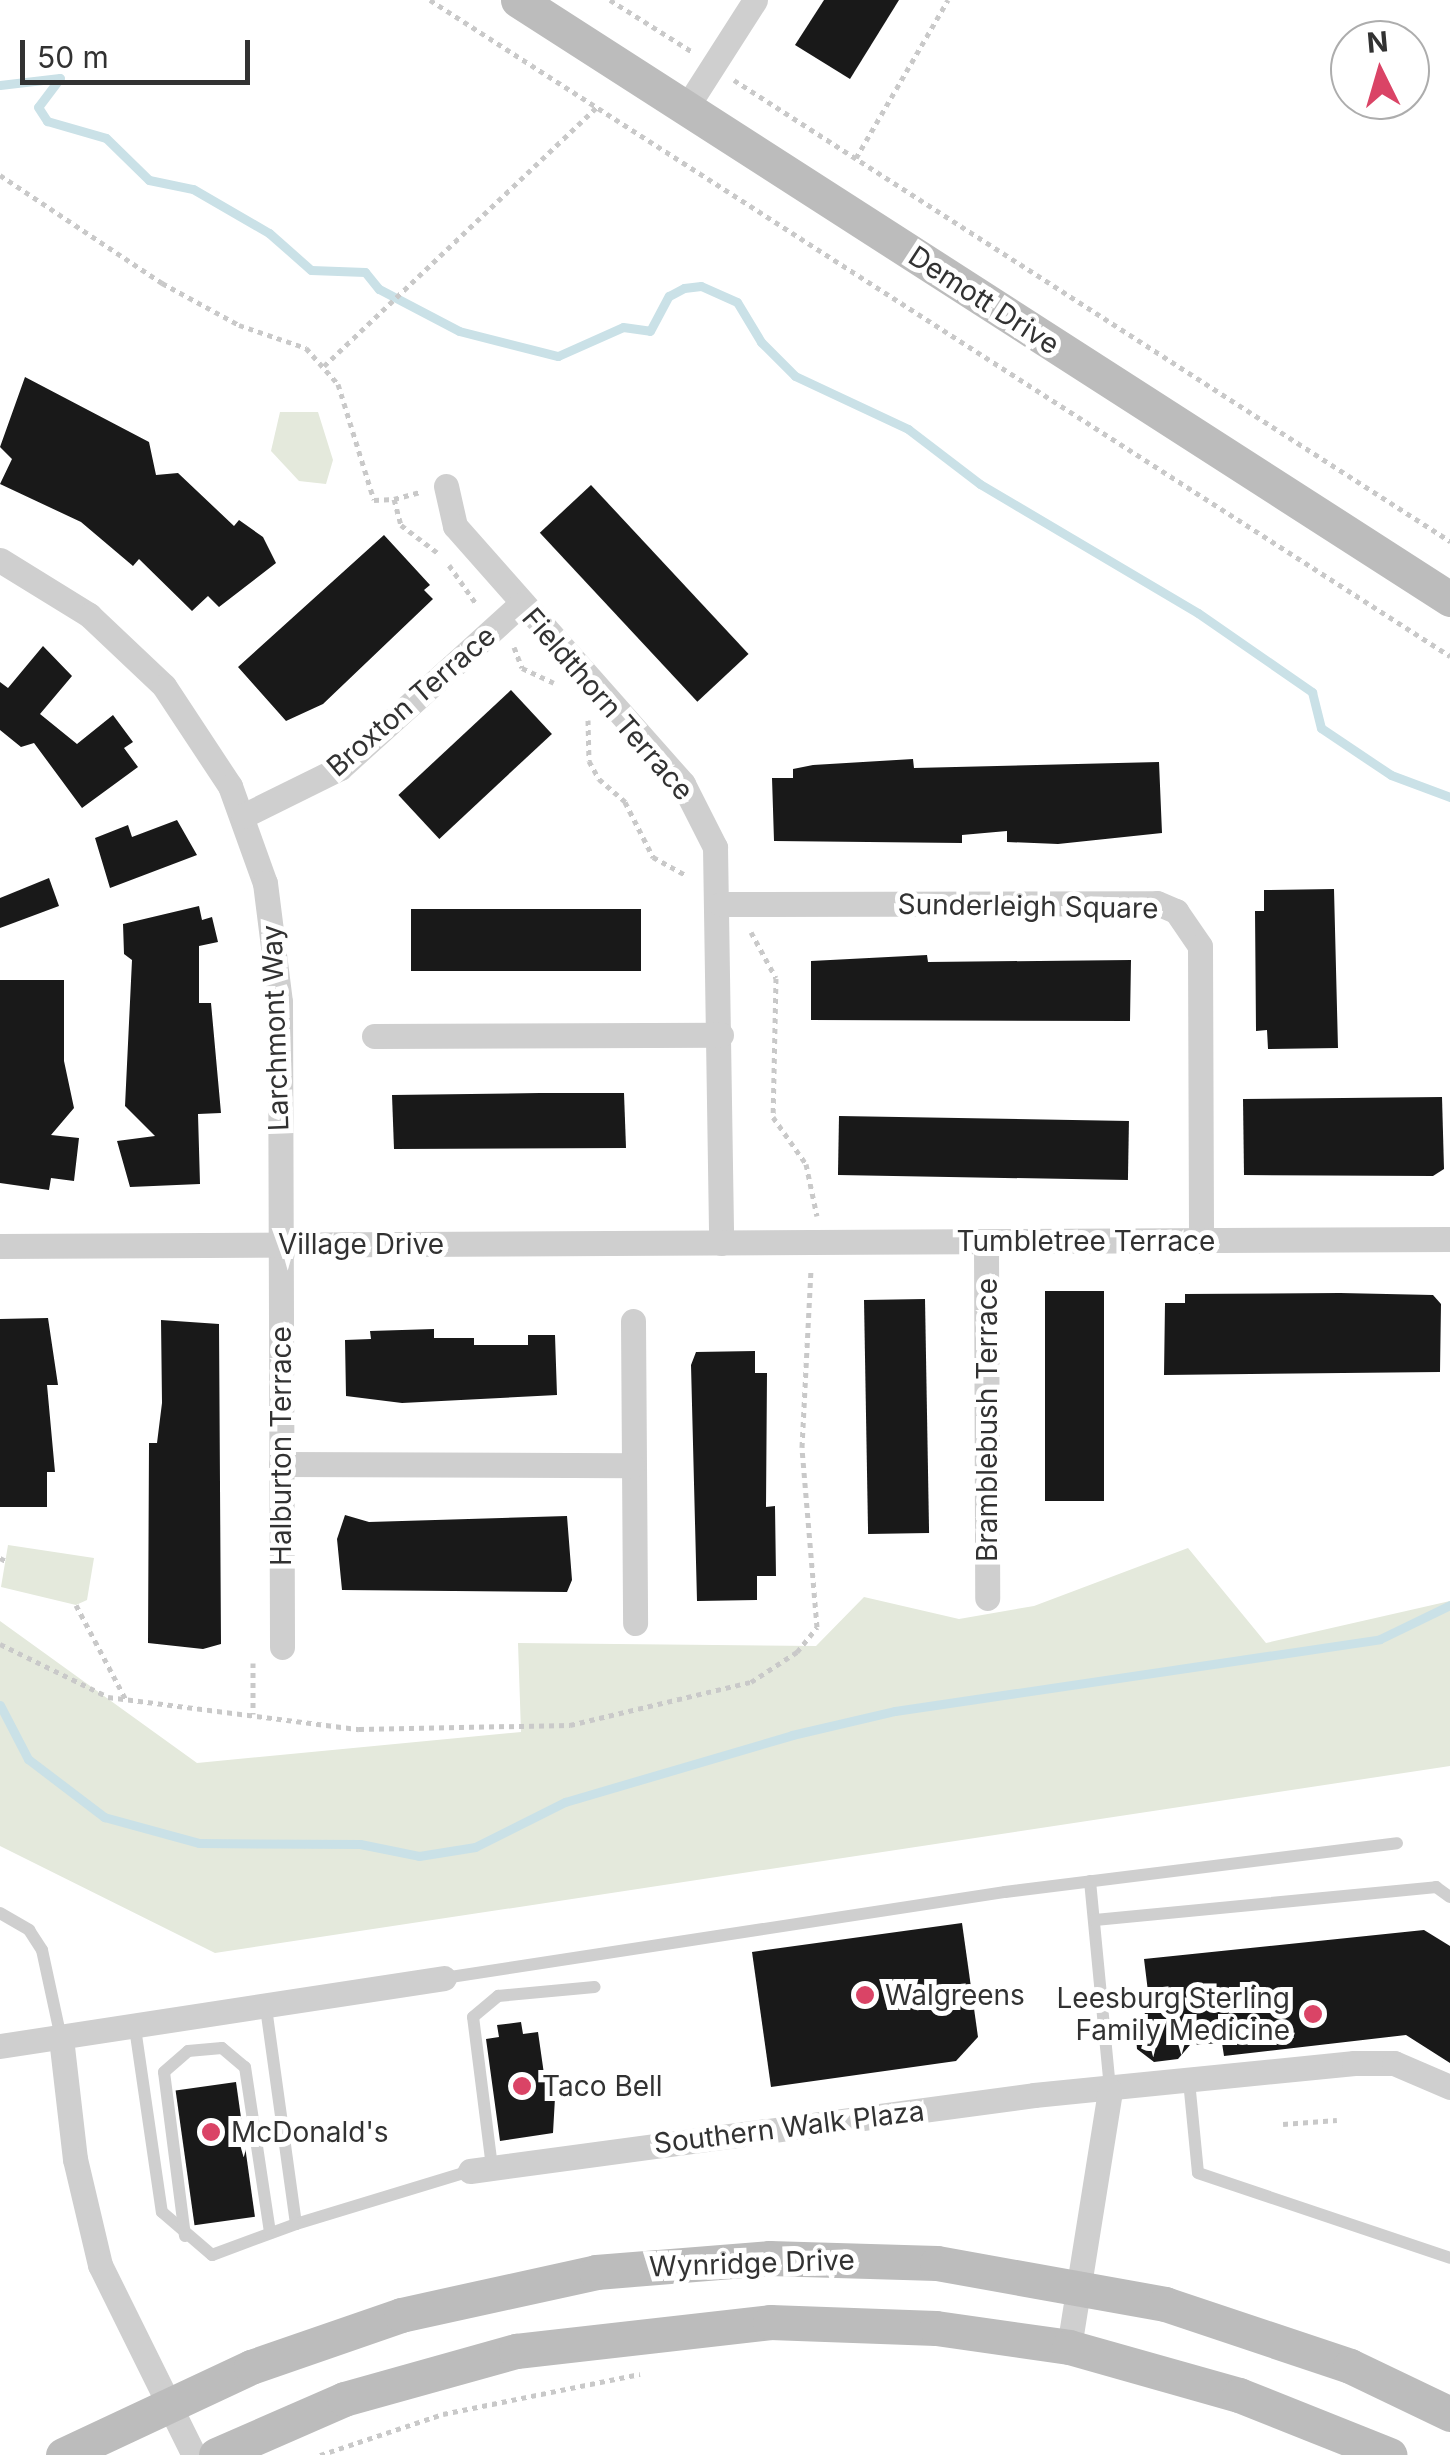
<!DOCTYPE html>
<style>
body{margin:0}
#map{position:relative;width:1450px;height:2455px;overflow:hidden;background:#fff;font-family:Inter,sans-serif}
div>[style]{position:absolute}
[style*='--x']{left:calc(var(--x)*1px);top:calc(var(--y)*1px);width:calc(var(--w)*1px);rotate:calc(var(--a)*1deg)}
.green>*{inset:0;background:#e4e9dc}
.stream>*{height:9px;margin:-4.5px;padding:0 4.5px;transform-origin:4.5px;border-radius:4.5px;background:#cae1e7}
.building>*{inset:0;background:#191919;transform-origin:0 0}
.path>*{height:5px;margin-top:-2.5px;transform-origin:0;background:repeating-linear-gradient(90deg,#c9c9c9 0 5px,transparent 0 10px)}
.lane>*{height:12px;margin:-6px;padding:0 6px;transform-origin:6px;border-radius:6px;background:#cfcfcf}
.street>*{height:25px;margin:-12.5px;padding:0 12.5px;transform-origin:12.5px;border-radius:12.5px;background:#cfcfcf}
.secondary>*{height:35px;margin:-17.5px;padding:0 17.5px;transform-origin:17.5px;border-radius:17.5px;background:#bcbcbc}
.dots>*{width:28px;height:28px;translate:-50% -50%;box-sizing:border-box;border:5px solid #fff;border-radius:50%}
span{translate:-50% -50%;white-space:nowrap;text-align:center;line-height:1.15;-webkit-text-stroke:10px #fff;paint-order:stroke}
.street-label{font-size:28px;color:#323232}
.poi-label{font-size:28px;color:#323232}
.left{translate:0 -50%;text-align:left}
.right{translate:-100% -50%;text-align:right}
.north{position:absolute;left:1330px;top:20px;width:100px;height:100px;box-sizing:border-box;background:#fff;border:2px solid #adadad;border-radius:50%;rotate:355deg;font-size:28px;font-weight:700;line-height:40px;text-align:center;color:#323232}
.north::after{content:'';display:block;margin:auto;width:35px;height:45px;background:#da4466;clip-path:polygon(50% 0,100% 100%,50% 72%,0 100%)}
.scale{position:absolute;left:20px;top:40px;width:230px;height:45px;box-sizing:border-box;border:5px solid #323232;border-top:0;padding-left:12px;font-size:30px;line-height:35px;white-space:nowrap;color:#323232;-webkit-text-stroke:8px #fff;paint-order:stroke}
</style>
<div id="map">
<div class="green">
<i style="clip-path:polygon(280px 412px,318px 412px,333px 460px,326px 484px,299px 481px,271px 451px)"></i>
<i style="clip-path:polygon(8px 1545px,94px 1558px,87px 1600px,76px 1605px,1px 1587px)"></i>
<i style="clip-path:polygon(1188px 1548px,1266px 1643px,1450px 1601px,1450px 1766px,215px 1953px,0 1846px,0 1621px,197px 1763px,521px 1732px,518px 1643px,816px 1646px,864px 1597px,959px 1619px,1034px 1606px)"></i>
</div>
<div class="stream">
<i style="--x:0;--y:85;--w:60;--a:-6.7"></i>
<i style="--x:60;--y:78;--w:36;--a:127"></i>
<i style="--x:38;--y:107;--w:17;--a:57"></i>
<i style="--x:47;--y:121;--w:61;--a:16.1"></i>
<i style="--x:106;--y:138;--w:60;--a:44.3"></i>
<i style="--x:149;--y:180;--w:45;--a:11.6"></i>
<i style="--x:193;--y:189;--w:88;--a:30.1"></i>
<i style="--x:269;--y:233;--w:56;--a:41.4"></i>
<i style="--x:311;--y:270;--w:54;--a:2.1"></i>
<i style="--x:365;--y:272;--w:22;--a:51"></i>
<i style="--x:379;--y:289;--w:90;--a:27.7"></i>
<i style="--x:459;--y:331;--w:102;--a:14.2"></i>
<i style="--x:558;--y:356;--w:71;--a:-24"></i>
<i style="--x:623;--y:327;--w:27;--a:8"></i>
<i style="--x:650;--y:331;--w:40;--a:-62"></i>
<i style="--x:669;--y:296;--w:17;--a:-28"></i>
<i style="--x:684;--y:288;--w:17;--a:-7"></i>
<i style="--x:701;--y:286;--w:39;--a:24"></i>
<i style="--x:737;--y:302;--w:47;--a:59"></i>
<i style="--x:761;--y:342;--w:48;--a:45"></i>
<i style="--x:795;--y:376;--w:125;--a:25.1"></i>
<i style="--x:908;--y:429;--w:91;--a:37.4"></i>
<i style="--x:980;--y:484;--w:253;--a:30.6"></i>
<i style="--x:1198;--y:613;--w:139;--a:34.7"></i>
<i style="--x:1312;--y:692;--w:37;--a:76"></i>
<i style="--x:1321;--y:728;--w:84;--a:33.9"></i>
<i style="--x:1391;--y:775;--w:63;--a:20.4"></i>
<i style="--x:0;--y:1705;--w:61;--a:62.6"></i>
<i style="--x:28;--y:1759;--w:96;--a:37.3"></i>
<i style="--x:104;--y:1817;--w:98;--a:15.3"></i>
<i style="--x:199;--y:1843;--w:161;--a:0.4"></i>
<i style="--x:360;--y:1844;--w:60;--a:11.5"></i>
<i style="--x:419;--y:1856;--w:57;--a:-9.1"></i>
<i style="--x:475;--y:1847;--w:101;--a:-26.6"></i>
<i style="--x:565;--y:1802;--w:237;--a:-16.4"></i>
<i style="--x:792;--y:1735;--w:106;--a:-13.1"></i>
<i style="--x:895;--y:1711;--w:490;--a:-8.4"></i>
<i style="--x:1380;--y:1639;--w:78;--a:-25.9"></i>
</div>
<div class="building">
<i style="clip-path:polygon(824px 0,899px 0,850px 79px,795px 45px)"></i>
<i style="clip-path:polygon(25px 377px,149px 442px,156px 475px,178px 473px,234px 526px,239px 520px,263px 537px,276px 563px,219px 607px,208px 596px,192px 611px,139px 559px,133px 566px,81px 522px,0 484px,12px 459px,0 447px)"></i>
<i style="left:591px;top:485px;width:231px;height:70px;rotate:47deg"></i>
<i style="clip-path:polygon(384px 535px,430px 585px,424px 590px,433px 599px,323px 704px,286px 721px,238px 667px)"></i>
<i style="clip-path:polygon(43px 646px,72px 676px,40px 714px,77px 744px,113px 715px,133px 742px,124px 748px,138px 767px,82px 808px,34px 743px,21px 747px,0 730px,0 682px,8px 688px)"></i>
<i style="left:511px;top:690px;width:60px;height:154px;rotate:47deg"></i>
<i style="clip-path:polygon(913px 759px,914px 768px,1159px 762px,1162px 833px,1058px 844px,1007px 842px,1007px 831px,962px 835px,962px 843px,774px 841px,772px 778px,793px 778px,793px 769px,813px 765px)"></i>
<i style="clip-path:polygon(177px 820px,197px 855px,110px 888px,95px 838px,128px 825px,132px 837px)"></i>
<i style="clip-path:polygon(49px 878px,59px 906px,0 928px,0 898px)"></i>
<i style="clip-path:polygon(1334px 889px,1338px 1048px,1268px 1049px,1267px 1030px,1256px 1031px,1255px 911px,1264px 911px,1264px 890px)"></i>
<i style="clip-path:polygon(199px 906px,202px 920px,212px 917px,218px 942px,199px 946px,199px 1003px,211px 1003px,221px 1113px,198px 1114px,200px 1184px,130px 1187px,117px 1141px,155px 1136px,125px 1106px,132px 960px,124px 954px,123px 924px)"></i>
<i style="left:641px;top:909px;width:62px;height:230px;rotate:90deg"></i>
<i style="clip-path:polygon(927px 955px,928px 962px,1131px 960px,1130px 1021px,811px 1020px,811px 961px)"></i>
<i style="clip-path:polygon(0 980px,64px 980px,64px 1061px,74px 1108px,51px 1135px,79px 1138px,74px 1181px,51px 1178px,49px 1190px,0 1183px)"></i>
<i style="clip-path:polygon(540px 1093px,624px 1093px,626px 1148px,394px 1149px,392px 1095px)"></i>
<i style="clip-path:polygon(1442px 1097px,1444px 1169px,1433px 1176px,1244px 1175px,1243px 1099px)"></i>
<i style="left:839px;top:1116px;width:290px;height:59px;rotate:1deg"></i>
<i style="left:1045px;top:1291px;width:59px;height:210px"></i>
<i style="clip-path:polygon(1340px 1293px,1433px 1295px,1441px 1304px,1440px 1372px,1164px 1375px,1165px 1303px,1185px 1303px,1185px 1294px)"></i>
<i style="left:925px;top:1299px;width:234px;height:61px;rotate:89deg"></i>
<i style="clip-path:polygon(48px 1318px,58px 1385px,47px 1385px,55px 1472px,47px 1472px,47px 1507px,0 1507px,0 1319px)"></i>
<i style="clip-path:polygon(161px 1320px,219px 1324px,221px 1644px,203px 1649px,148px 1643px,149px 1443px,157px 1443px,162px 1403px)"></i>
<i style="clip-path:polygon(434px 1329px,434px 1338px,474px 1338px,474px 1345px,528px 1345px,528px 1335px,555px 1335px,557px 1395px,402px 1403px,346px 1396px,345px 1340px,371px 1339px,370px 1331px)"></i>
<i style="clip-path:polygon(755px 1351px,755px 1373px,767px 1373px,766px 1507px,775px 1506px,776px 1576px,757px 1576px,757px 1600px,697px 1601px,691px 1365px,696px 1352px)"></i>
<i style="clip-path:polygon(345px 1515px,369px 1522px,567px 1516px,572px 1580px,567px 1592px,342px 1590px,337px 1539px)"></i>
<i style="clip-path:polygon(962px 1923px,978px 2037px,956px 2061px,771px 2087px,752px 1952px)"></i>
<i style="clip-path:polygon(1424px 1930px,1450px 1946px,1450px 2063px,1406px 2035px,1224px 2056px,1222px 2043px,1190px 2045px,1178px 2059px,1154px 2062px,1137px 2049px,1135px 2024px,1150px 2008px,1144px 1959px)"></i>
<i style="clip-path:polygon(521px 2022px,523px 2034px,538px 2032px,545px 2081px,556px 2080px,553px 2133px,500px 2141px,486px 2039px,499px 2037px,497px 2025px)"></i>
<i style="left:236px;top:2082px;width:136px;height:61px;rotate:82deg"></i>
</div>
<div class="path">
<i style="--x:430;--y:0;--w:1213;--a:32.75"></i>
<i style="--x:610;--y:0;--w:96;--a:32.2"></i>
<i style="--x:734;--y:80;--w:852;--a:32.78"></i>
<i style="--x:856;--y:158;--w:183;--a:-59.8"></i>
<i style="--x:0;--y:175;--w:195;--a:33.7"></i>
<i style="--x:162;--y:283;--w:88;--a:28.6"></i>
<i style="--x:239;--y:325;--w:71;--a:18.9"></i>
<i style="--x:306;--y:348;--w:48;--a:48.4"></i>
<i style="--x:338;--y:384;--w:121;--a:72.8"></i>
<i style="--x:374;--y:500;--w:20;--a:-3"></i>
<i style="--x:394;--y:499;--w:27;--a:75"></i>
<i style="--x:401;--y:525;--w:48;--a:37.3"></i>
<i style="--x:324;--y:366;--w:376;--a:-43.5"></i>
<i style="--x:394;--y:499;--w:27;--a:-15"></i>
<i style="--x:449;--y:565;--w:49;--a:55"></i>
<i style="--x:514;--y:647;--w:22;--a:69"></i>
<i style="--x:522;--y:668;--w:35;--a:25"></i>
<i style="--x:588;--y:720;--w:41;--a:88.6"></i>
<i style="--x:589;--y:761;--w:21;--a:61"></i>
<i style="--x:599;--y:779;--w:35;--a:41"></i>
<i style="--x:625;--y:802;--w:62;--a:63"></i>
<i style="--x:653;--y:857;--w:39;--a:29"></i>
<i style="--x:751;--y:932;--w:52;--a:61.5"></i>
<i style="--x:776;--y:978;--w:139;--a:91.2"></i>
<i style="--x:773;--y:1117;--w:57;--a:54.9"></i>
<i style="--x:806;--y:1164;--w:53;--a:78.1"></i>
<i style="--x:0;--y:1558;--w:7;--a:27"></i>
<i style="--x:76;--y:1605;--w:107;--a:62.2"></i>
<i style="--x:0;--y:1644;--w:120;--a:26.1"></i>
<i style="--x:108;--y:1697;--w:253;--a:7.3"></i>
<i style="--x:359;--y:1729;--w:211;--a:-1.1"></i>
<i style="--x:570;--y:1725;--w:186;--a:-13.4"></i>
<i style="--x:751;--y:1682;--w:55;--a:-33.1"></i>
<i style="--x:797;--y:1652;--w:32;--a:-51"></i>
<i style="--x:817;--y:1627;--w:181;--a:-94.8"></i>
<i style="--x:802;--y:1447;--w:177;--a:-87.1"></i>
<i style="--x:253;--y:1663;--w:51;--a:90"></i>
<i style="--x:1283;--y:2124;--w:54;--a:-4.2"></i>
<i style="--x:320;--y:2455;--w:130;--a:-18.4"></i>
<i style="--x:443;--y:2414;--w:201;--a:-11.5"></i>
</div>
<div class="lane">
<i style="--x:1090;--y:1881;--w:210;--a:84.5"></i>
<i style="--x:0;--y:1913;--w:34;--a:30"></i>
<i style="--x:29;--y:1930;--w:24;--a:57"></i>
<i style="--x:42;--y:1950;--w:90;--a:77.8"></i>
<i style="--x:1095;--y:1920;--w:343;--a:-5.5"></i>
<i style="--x:1436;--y:1887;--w:17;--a:36"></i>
<i style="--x:444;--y:1978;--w:568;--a:-8.72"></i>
<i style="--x:1005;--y:1892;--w:395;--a:-7.1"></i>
<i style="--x:135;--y:2028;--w:186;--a:81.7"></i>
<i style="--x:162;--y:2212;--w:66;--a:40.7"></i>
<i style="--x:212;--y:2255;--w:90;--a:-20.3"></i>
<i style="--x:296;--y:2224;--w:217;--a:-97.9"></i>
<i style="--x:1189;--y:2081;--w:92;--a:84.4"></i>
<i style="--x:1198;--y:2173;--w:266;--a:18.6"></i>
<i style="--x:492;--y:2167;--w:151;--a:-97.2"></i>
<i style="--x:473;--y:2017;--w:33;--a:-40"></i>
<i style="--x:498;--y:1996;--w:97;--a:-5.3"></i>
<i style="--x:296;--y:2224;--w:182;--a:-16.9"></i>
<i style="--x:185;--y:2236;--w:165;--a:-97.3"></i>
<i style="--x:164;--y:2072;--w:32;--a:-41"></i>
<i style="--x:188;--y:2051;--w:34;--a:-5"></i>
<i style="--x:222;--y:2048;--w:30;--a:40"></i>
<i style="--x:245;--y:2067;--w:168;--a:81.4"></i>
</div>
<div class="street">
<i style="--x:686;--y:108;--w:128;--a:-57.4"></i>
<i style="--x:446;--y:486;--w:41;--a:77.3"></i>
<i style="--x:455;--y:526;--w:344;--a:48.5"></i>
<i style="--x:683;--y:784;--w:71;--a:63.1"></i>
<i style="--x:715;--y:847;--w:396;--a:89.1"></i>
<i style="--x:0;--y:560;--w:105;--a:31.7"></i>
<i style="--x:89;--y:615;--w:103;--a:43.4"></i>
<i style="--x:164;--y:686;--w:120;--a:56.6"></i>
<i style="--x:230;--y:786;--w:103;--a:70.2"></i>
<i style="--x:265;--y:883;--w:120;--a:82.8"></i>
<i style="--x:280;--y:1002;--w:645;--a:89.82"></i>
<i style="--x:243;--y:816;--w:108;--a:-26.3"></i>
<i style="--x:340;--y:768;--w:243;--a:-42.2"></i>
<i style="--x:721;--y:904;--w:436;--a:-0.1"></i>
<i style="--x:1157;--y:903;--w:21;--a:23"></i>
<i style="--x:1176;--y:911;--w:42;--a:55.6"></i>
<i style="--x:1200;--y:946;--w:295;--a:89.8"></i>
<i style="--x:374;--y:1036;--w:347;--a:-0.2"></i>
<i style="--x:986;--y:1242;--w:356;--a:89.8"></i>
<i style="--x:0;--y:1246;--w:1450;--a:-0.28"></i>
<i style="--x:633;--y:1321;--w:302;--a:89.6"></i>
<i style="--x:281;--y:1464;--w:351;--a:0.2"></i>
<i style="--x:61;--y:2038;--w:122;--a:83.4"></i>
<i style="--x:75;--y:2159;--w:109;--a:76.7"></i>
<i style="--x:100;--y:2265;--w:212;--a:63.7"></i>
<i style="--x:0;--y:2046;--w:449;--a:-8.7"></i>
<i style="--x:470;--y:2171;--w:569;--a:-7.67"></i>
<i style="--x:1034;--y:2095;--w:322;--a:-5.7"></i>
<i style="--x:1354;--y:2063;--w:40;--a:0"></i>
<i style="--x:1394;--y:2063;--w:61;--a:23.2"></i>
<i style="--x:1069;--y:2347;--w:260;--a:-80.9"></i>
</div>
<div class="secondary">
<i style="--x:518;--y:0;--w:1108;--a:32.73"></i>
<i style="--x:63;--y:2455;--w:208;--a:-25.1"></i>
<i style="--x:251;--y:2367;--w:159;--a:-19.1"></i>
<i style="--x:401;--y:2315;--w:200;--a:-12.4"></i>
<i style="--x:596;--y:2272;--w:174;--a:-4.6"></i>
<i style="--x:769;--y:2258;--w:168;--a:1.7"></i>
<i style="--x:937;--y:2263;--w:232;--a:10.2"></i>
<i style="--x:1165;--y:2304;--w:195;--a:18.5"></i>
<i style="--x:1350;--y:2366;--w:111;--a:25.6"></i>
<i style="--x:216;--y:2455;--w:140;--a:-23.6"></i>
<i style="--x:344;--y:2399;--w:179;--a:-15.6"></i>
<i style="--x:516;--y:2351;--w:256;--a:-6.5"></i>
<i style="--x:770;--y:2322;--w:166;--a:2.1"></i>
<i style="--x:936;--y:2328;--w:134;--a:8.1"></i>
<i style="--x:1069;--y:2347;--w:177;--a:15.8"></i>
<i style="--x:1239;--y:2395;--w:162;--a:21.7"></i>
</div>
<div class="dots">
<i style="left:865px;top:1995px;background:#da4466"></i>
<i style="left:1313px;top:2014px;background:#da4466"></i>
<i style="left:522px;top:2086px;background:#da4466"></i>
<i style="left:211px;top:2132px;background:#da4466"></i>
</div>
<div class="street-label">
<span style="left:984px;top:300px;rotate:33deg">Demott Drive</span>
<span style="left:411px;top:701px;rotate:-41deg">Broxton Terrace</span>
<span style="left:608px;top:704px;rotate:49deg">Fieldthorn Terrace</span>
<span style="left:1028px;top:906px;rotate:1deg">Sunderleigh Square</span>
<span style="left:275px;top:1028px;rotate:-92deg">Larchmont Way</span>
<span style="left:1086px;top:1241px">Tumbletree Terrace</span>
<span style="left:361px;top:1244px">Village Drive</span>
<span style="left:987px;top:1420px;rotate:-90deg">Bramblebush Terrace</span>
<span style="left:281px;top:1446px;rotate:-90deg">Halburton Terrace</span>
<span style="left:789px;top:2127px;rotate:-7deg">Southern Walk Plaza</span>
<span style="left:752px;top:2263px;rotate:-2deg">Wynridge Drive</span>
</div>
<div class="poi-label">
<span class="left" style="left:885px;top:1995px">Walgreens</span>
<span class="right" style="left:1290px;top:2014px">Leesburg Sterling<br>Family Medicine</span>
<span class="left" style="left:542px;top:2086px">Taco Bell</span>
<span class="left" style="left:231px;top:2132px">McDonald's</span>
</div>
<div class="north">N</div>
<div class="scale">50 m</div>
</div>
